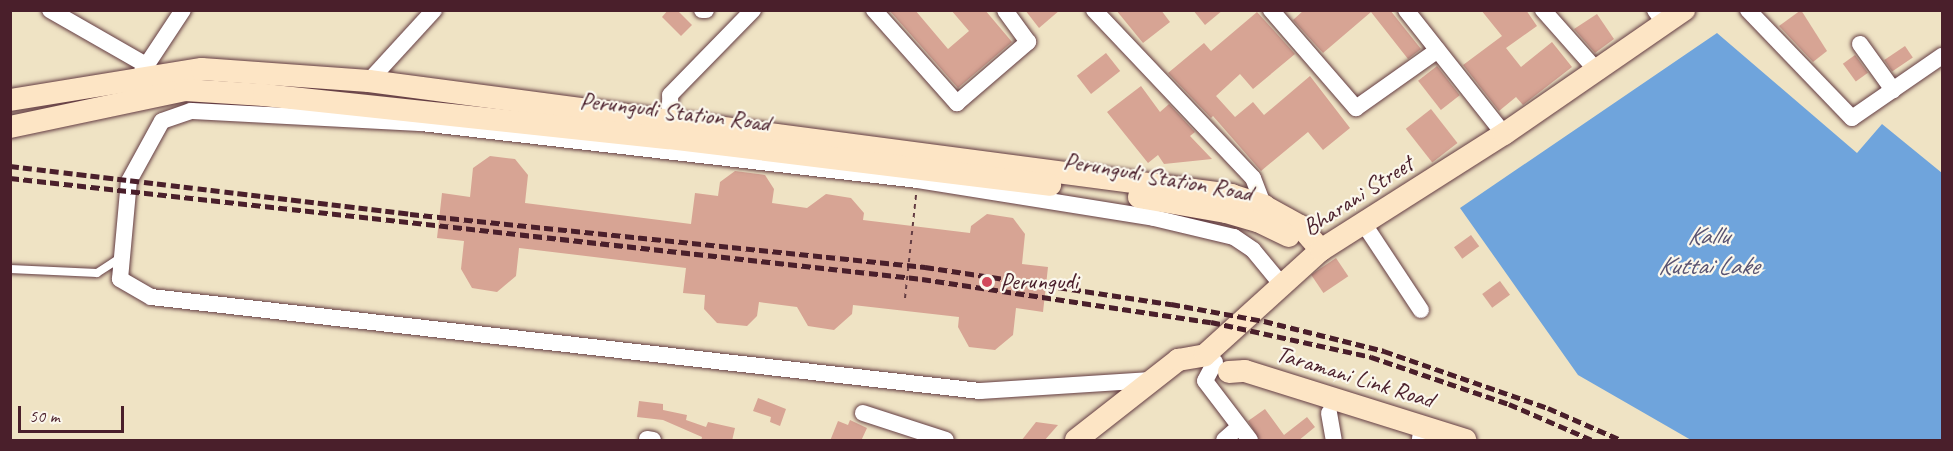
<!DOCTYPE html>
<style>
body{margin:0}
#map{position:relative;width:1953px;height:451px;overflow:hidden;background:#efe3c4;font-family:Caveat,sans-serif}
div>[style]{position:absolute}
[style*='--x']{left:calc(var(--x)*1px);top:calc(var(--y)*1px);width:calc(var(--w)*1px);rotate:calc(var(--a)*1deg)}
.water>*{inset:0;background:#6fa4dc}
.building>*{inset:0;background:#d7a494;transform-origin:0 0}
.path>*{height:2px;margin-top:-1px;transform-origin:0;background:repeating-linear-gradient(90deg,#633c42 0 4.5px,transparent 0 9px)}
.roads{filter:drop-shadow(0 0 2px #633c42) drop-shadow(0 0 2px #633c42)}
.lane>*{height:8px;margin:-4px;padding:0 4px;transform-origin:4px;border-radius:4px;background:#fff}
.street>*{height:16px;margin:-8px;padding:0 8px;transform-origin:8px;border-radius:8px;background:#fff}
.secondary>*{height:22px;margin:-11px;padding:0 11px;transform-origin:11px;border-radius:11px;background:#fde5c5}
.rail>*{height:4.5px;margin-top:-2.25px;transform-origin:0;background:repeating-linear-gradient(90deg,#4a1f2b 0 9px,transparent 0 13.5px)}
.dots>*{width:16px;height:16px;translate:-50% -50%;box-sizing:border-box;border:3px solid #fbf7ec;border-radius:50%}
span{translate:-50% -50%;white-space:nowrap;text-align:center;line-height:1.15;-webkit-text-stroke:4.5px #fbf7ec;paint-order:stroke}
.street-label{font-size:24px;color:#4a1f2b}
.poi-label{font-size:24px;color:#4a1f2b}
.left{translate:0 -50%;text-align:left}
.water-label{font-size:26px;color:#595472;font-style:italic}
.frame{position:absolute;inset:0;border:12px solid #4a1f2b;pointer-events:none}
.scale{position:absolute;left:18px;top:406px;width:106px;height:27px;box-sizing:border-box;border:3px solid #4a1f2b;border-top:0;padding-left:8px;font-size:18px;line-height:21px;white-space:nowrap;color:#4a1f2b;-webkit-text-stroke:4px #fbf7ec;paint-order:stroke}
</style>
<div id="map">
<div class="water">
<i style="clip-path:polygon(1717px 33px,1857px 153px,1882px 124px,1942px 173px,1942px 440px,1691px 440px,1578px 375px,1460px 208px)"></i>
</div>
<div class="building">
<i style="clip-path:polygon(668px 10px,677px 10px,692px 25px,681px 36px,662px 17px)"></i>
<i style="clip-path:polygon(889px 10px,915px 10px,948px 49px,969px 31px,951px 10px,985px 10px,1012px 42px,958px 88px)"></i>
<i style="clip-path:polygon(1025px 10px,1060px 10px,1039px 28px)"></i>
<i style="clip-path:polygon(1116px 10px,1161px 10px,1170px 22px,1143px 43px)"></i>
<i style="clip-path:polygon(1193px 10px,1223px 10px,1205px 25px)"></i>
<i style="clip-path:polygon(1304px 10px,1390px 10px,1421px 49px,1408px 59px,1371px 12px,1323px 53px,1293px 20px)"></i>
<i style="clip-path:polygon(1481px 10px,1526px 10px,1537px 26px,1506px 48px,1521px 67px,1552px 42px,1572px 67px,1523px 105px,1516px 97px,1499px 111px,1463px 65px,1502px 36px)"></i>
<i style="clip-path:polygon(1801px 10px,1827px 51px,1813px 62px,1779px 26px)"></i>
<i style="clip-path:polygon(1257px 12px,1295px 54px,1253px 89px,1240px 74px,1216px 96px,1235px 117px,1253px 102px,1264px 115px,1310px 76px,1350px 128px,1323px 150px,1308px 132px,1261px 171px,1213px 116px,1211px 118px,1168px 73px,1204px 43px,1211px 51px)"></i>
<i style="clip-path:polygon(1597px 14px,1614px 39px,1595px 53px,1574px 29px)"></i>
<i style="left:1905px;top:46px;width:14px;height:25px;rotate:56deg"></i>
<i style="left:1106px;top:53px;width:23px;height:37px;rotate:52deg"></i>
<i style="left:1855px;top:55px;width:22px;height:15px;rotate:54deg"></i>
<i style="left:1437px;top:66px;width:37px;height:24px;rotate:52deg"></i>
<i style="clip-path:polygon(1141px 86px,1160px 112px,1169px 104px,1195px 132px,1190px 136px,1212px 159px,1164px 164px,1158px 155px,1148px 163px,1107px 112px)"></i>
<i style="left:1431px;top:109px;width:43px;height:32px;rotate:52deg"></i>
<i style="clip-path:polygon(490px 156px,515px 159px,528px 175px,525px 203px,691px 224px,695px 193px,718px 196px,720px 182px,735px 171px,765px 175px,774px 189px,772px 203px,807px 208px,826px 194px,851px 198px,864px 213px,863px 220px,970px 233px,971px 226px,987px 214px,1013px 218px,1025px 234px,1022px 264px,1048px 267px,1043px 312px,1016px 308px,1013px 335px,995px 350px,969px 347px,958px 327px,959px 317px,853px 305px,852px 314px,834px 330px,808px 326px,797px 307px,759px 302px,757px 316px,747px 326px,717px 323px,704px 309px,705px 295px,683px 293px,686px 268px,519px 248px,516px 276px,497px 292px,472px 288px,461px 269px,464px 241px,437px 238px,442px 193px,470px 197px,473px 168px)"></i>
<i style="left:1471px;top:235px;width:14px;height:21px;rotate:54deg"></i>
<i style="left:1336px;top:258px;width:22px;height:30px;rotate:56deg"></i>
<i style="left:1500px;top:281px;width:17px;height:22px;rotate:54deg"></i>
<i style="clip-path:polygon(758px 398px,786px 409px,780px 426px,770px 422px,771px 417px,753px 411px)"></i>
<i style="clip-path:polygon(639px 401px,663px 404px,663px 410px,687px 415px,686px 420px,706px 427px,708px 422px,735px 428px,732px 441px,701px 441px,702px 437px,663px 420px,637px 417px)"></i>
<i style="clip-path:polygon(1265px 409px,1284px 435px,1307px 417px,1315px 427px,1298px 441px,1260px 441px,1248px 421px)"></i>
<i style="clip-path:polygon(850px 420px,867px 428px,861px 441px,830px 441px,838px 421px,848px 425px)"></i>
<i style="clip-path:polygon(1036px 422px,1058px 425px,1044px 441px,1021px 441px)"></i>
</div>
<div class="path">
<i style="--x:905;--y:298;--w:104;--a:-83.9"></i>
</div>
<div class="roads">
<div class="lane">
<i style="--x:10;--y:269;--w:87;--a:2.6"></i>
<i style="--x:97;--y:273;--w:30;--a:-33"></i>
</div>
<div class="street">
<i style="--x:50;--y:10;--w:111;--a:29.8"></i>
<i style="--x:702;--y:10;--w:4;--a:0"></i>
<i style="--x:874;--y:10;--w:125;--a:48.3"></i>
<i style="--x:957;--y:103;--w:94;--a:-40.7"></i>
<i style="--x:1028;--y:42;--w:39;--a:-126"></i>
<i style="--x:1094;--y:10;--w:231;--a:46.6"></i>
<i style="--x:1253;--y:178;--w:30;--a:69"></i>
<i style="--x:1271;--y:10;--w:130;--a:49.1"></i>
<i style="--x:1356;--y:108;--w:100;--a:-35.3"></i>
<i style="--x:1406;--y:10;--w:158;--a:51.7"></i>
<i style="--x:1543;--y:10;--w:83;--a:48.4"></i>
<i style="--x:1655;--y:10;--w:17;--a:54"></i>
<i style="--x:1748;--y:10;--w:150;--a:46.1"></i>
<i style="--x:1852;--y:118;--w:109;--a:-34.6"></i>
<i style="--x:1860;--y:44;--w:57;--a:54.3"></i>
<i style="--x:140;--y:75;--w:78;--a:-56.5"></i>
<i style="--x:369;--y:81;--w:96;--a:-47.5"></i>
<i style="--x:669;--y:132;--w:37;--a:-88"></i>
<i style="--x:670;--y:95;--w:119;--a:-45.7"></i>
<i style="--x:1364;--y:224;--w:103;--a:56.5"></i>
<i style="--x:1215;--y:362;--w:21;--a:118"></i>
<i style="--x:1205;--y:381;--w:74;--a:52.7"></i>
<i style="--x:1151;--y:380;--w:171;--a:176.3"></i>
<i style="--x:980;--y:391;--w:834;--a:-173.53"></i>
<i style="--x:151;--y:297;--w:36;--a:-150"></i>
<i style="--x:120;--y:279;--w:98;--a:-84.8"></i>
<i style="--x:129;--y:181;--w:68;--a:-61.2"></i>
<i style="--x:162;--y:121;--w:31;--a:-19"></i>
<i style="--x:191;--y:111;--w:230;--a:3"></i>
<i style="--x:421;--y:123;--w:500;--a:6.54"></i>
<i style="--x:918;--y:180;--w:239;--a:9.1"></i>
<i style="--x:1154;--y:218;--w:82;--a:13.4"></i>
<i style="--x:1234;--y:237;--w:23;--a:34"></i>
<i style="--x:1253;--y:250;--w:44;--a:50.5"></i>
<i style="--x:863;--y:413;--w:87;--a:18"></i>
<i style="--x:1329;--y:413;--w:27;--a:80"></i>
<i style="--x:1420;--y:438;--w:2;--a:63"></i>
<i style="--x:647;--y:439;--w:6;--a:9"></i>
<i style="--x:1224;--y:440;--w:20;--a:-41"></i>
</div>
<div class="secondary">
<i style="--x:10;--y:100;--w:194;--a:-9.2"></i>
<i style="--x:202;--y:69;--w:167;--a:4.1"></i>
<i style="--x:369;--y:81;--w:870;--a:7.53"></i>
<i style="--x:1231;--y:195;--w:35;--a:18"></i>
<i style="--x:1264;--y:206;--w:41;--a:29.1"></i>
<i style="--x:1300;--y:226;--w:32;--a:49"></i>
<i style="--x:10;--y:127;--w:179;--a:-11.9"></i>
<i style="--x:185;--y:90;--w:79;--a:3.6"></i>
<i style="--x:264;--y:95;--w:407;--a:6.1"></i>
<i style="--x:669;--y:138;--w:384;--a:7"></i>
<i style="--x:1139;--y:197;--w:88;--a:9.8"></i>
<i style="--x:1226;--y:212;--w:33;--a:16"></i>
<i style="--x:1258;--y:221;--w:34;--a:26"></i>
<i style="--x:1229;--y:372;--w:16;--a:-4"></i>
<i style="--x:1245;--y:371;--w:231;--a:17.4"></i>
<i style="--x:1076;--y:440;--w:130;--a:-38.1"></i>
<i style="--x:1178;--y:360;--w:27;--a:-10"></i>
<i style="--x:1205;--y:355;--w:156;--a:-42.2"></i>
<i style="--x:1321;--y:250;--w:217;--a:-32.4"></i>
<i style="--x:1504;--y:134;--w:219;--a:-34.6"></i>
</div>
</div>
<div class="rail">
<i style="--x:10;--y:166;--w:403;--a:6.8"></i>
<i style="--x:410;--y:214;--w:518;--a:5.88"></i>
<i style="--x:925;--y:267;--w:249;--a:8.6"></i>
<i style="--x:1171;--y:304;--w:95;--a:10.4"></i>
<i style="--x:1264;--y:321;--w:124;--a:14"></i>
<i style="--x:1384;--y:351;--w:174;--a:19.2"></i>
<i style="--x:1548;--y:408;--w:80;--a:23.7"></i>
<i style="--x:10;--y:178;--w:918;--a:6.32"></i>
<i style="--x:922;--y:279;--w:292;--a:8.5"></i>
<i style="--x:1211;--y:322;--w:164;--a:12.3"></i>
<i style="--x:1371;--y:357;--w:146;--a:18.8"></i>
<i style="--x:1509;--y:404;--w:90;--a:23.4"></i>
</div>
<div class="dots">
<i style="left:987px;top:282px;background:#d1495b"></i>
</div>
<div class="street-label">
<span style="left:675px;top:112px;rotate:7deg">Perungudi Station Road</span>
<span style="left:1158px;top:177px;rotate:10deg">Perungudi Station Road</span>
<span style="left:1358px;top:196px;rotate:-33deg">Bharani Street</span>
<span style="left:1355px;top:377px;rotate:17deg">Taramani Link Road</span>
</div>
<div class="poi-label">
<span class="left" style="left:1000px;top:282px">Perungudi</span>
</div>
<div class="water-label">
<span style="left:1708px;top:251px">Kallu<br>Kuttai Lake</span>
</div>
<div class="frame"></div>
<div class="scale">50 m</div>
</div>
